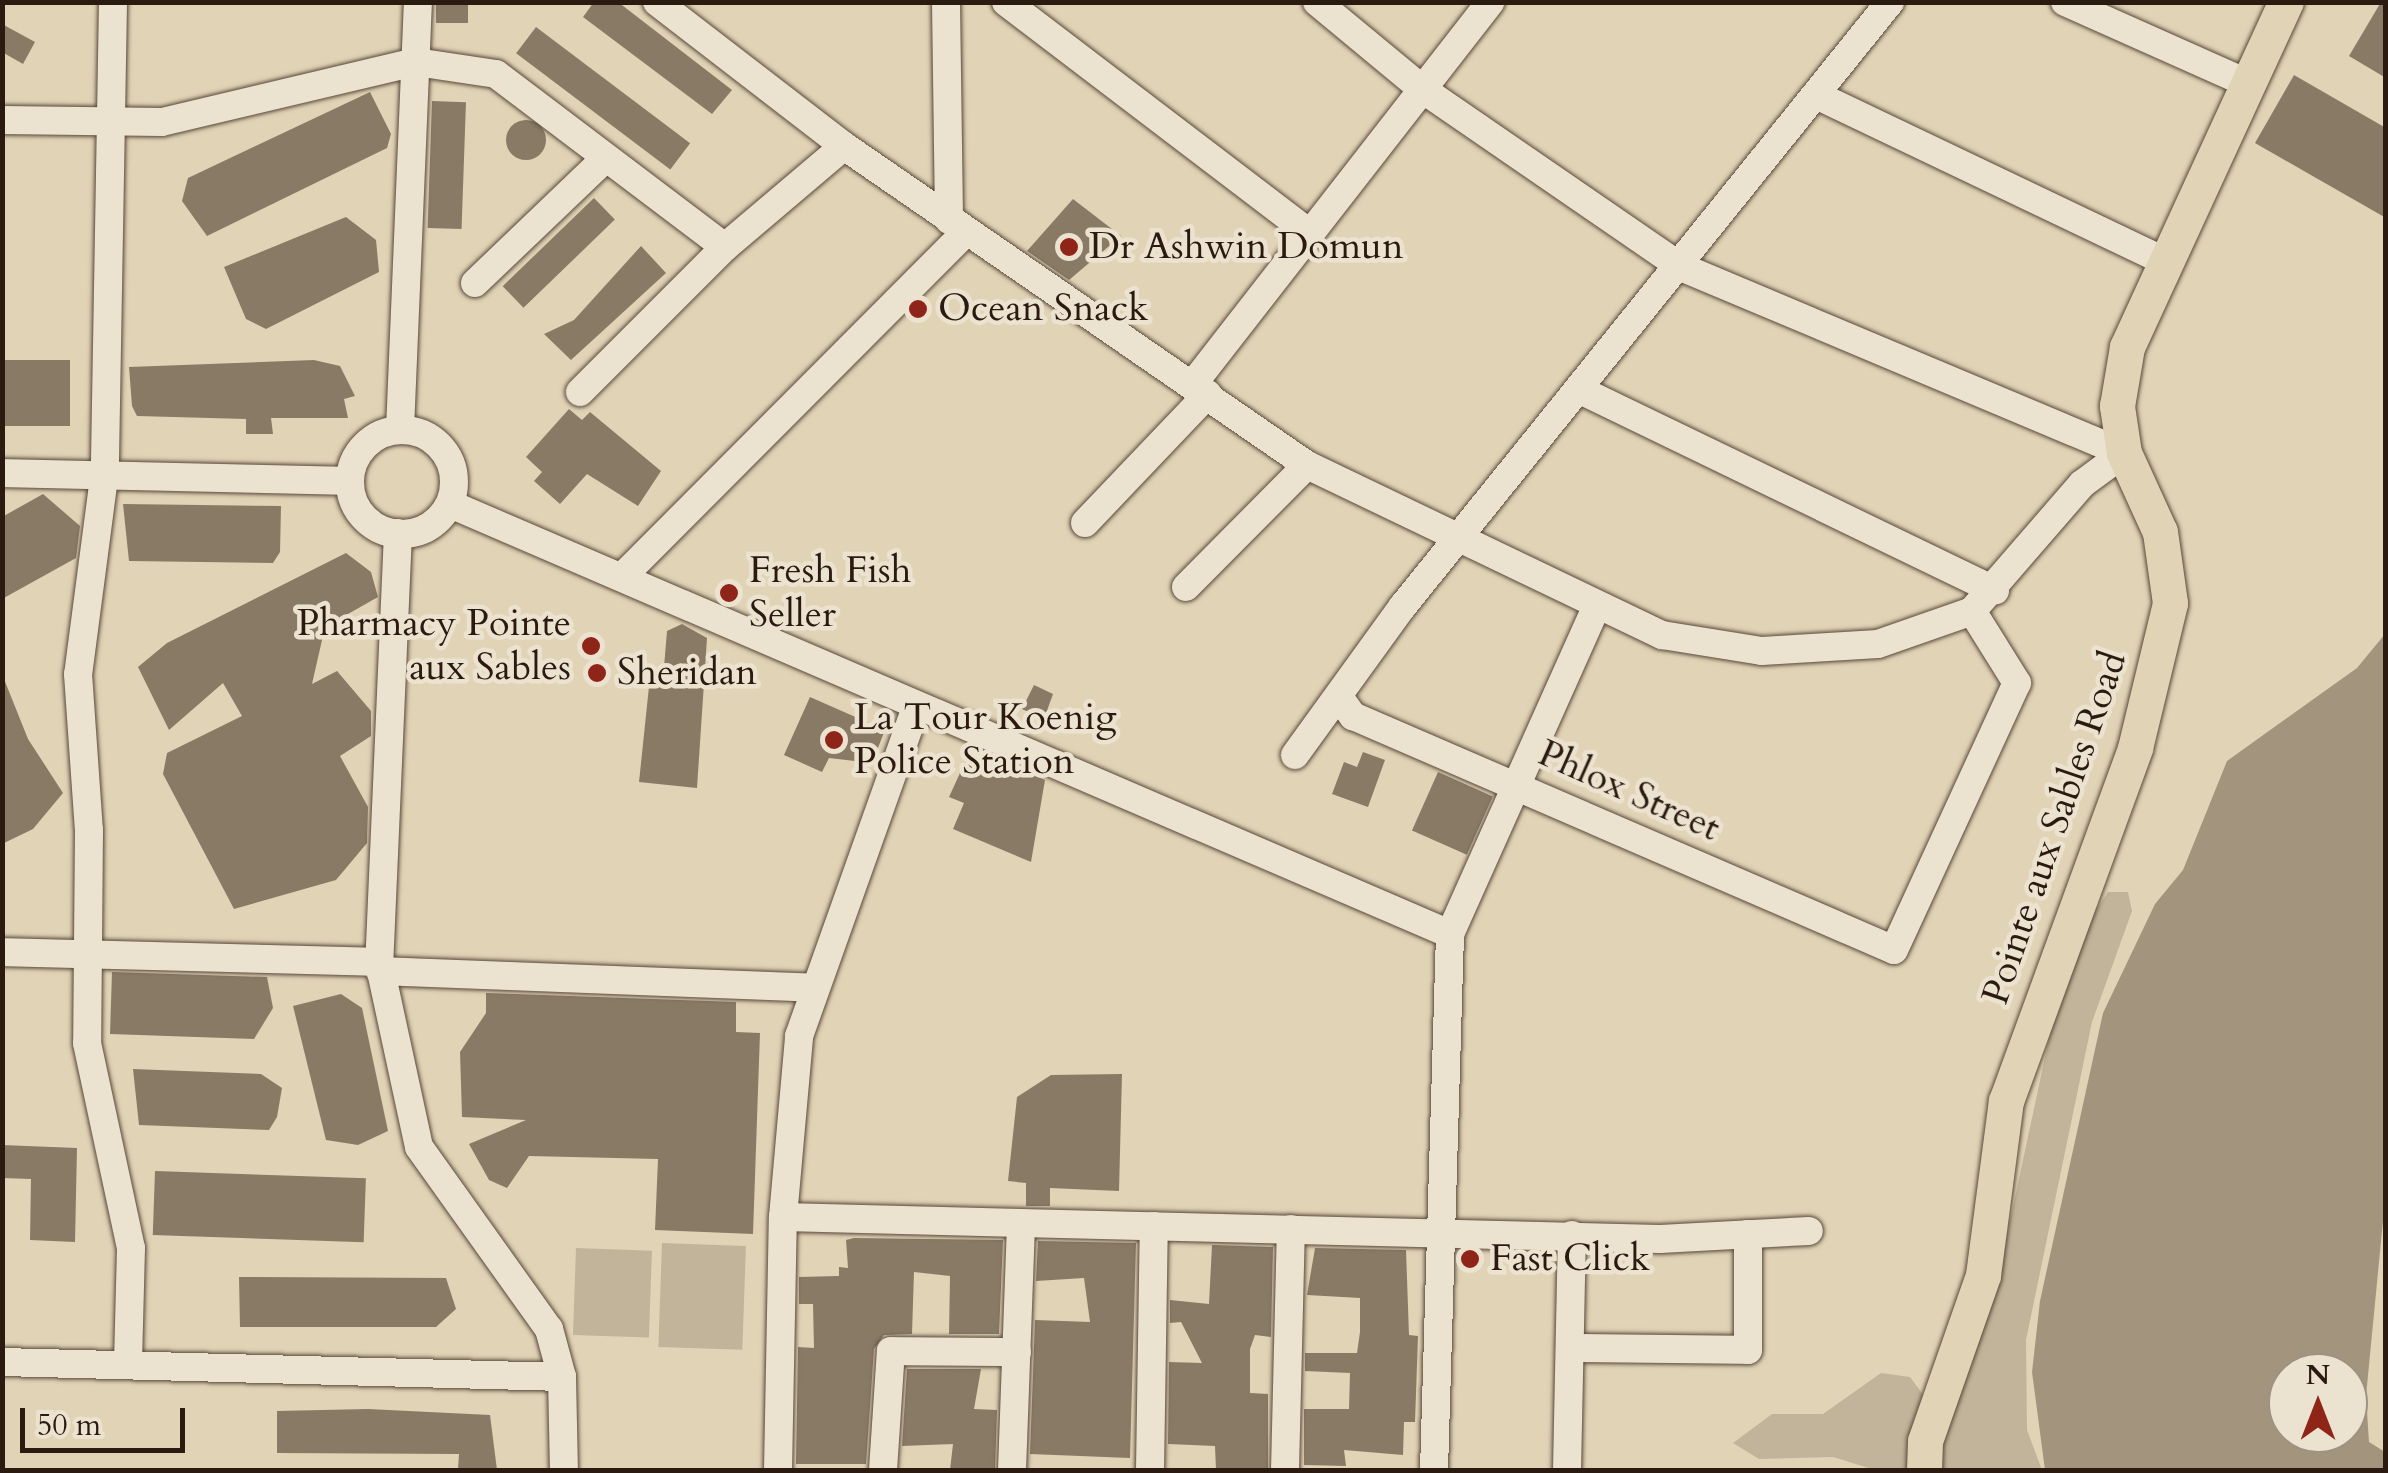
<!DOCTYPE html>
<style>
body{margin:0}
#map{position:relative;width:2388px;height:1473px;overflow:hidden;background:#e1d3b6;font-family:Cardo,serif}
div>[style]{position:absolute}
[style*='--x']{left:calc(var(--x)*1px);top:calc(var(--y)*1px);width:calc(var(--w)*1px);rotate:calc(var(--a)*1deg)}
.green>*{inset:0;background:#c2b49a;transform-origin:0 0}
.water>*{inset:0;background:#a3947d}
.building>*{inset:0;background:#897a66;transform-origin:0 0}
.round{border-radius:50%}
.roads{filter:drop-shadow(0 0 2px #584839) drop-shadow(0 0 2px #584839)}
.minor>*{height:28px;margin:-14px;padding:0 14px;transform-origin:14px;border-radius:14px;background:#ece2d0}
.minor>.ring{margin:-14px;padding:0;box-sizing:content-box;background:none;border:28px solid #ece2d0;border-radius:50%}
.major>*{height:35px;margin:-17.5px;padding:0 17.5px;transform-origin:17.5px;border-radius:17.5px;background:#e1d3b6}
.dots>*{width:28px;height:28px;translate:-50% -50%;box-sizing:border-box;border:5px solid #ece2d0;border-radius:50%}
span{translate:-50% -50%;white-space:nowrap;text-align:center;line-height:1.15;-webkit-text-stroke:9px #ece2d0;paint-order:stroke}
.poi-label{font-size:38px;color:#2a1a0f}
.left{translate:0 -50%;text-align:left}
.right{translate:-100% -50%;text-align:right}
.street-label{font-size:38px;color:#2a1a0f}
.frame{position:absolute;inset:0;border:5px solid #2a1a0f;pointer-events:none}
.north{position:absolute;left:2268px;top:1353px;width:100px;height:100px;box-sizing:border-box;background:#ece2d0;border:2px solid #9e9283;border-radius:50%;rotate:0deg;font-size:28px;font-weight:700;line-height:40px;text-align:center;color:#2a1a0f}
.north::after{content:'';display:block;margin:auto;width:35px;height:45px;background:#8f2418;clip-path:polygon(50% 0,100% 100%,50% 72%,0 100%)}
.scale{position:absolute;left:20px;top:1408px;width:165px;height:45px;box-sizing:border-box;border:5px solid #2a1a0f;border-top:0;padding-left:12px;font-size:30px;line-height:35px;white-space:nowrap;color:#2a1a0f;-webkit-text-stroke:8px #ece2d0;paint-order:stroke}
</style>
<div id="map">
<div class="green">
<i style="clip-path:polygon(2108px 892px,2128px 892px,2132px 911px,2092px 1022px,2026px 1340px,2027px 1430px,2042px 1470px,1875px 1470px,1833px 1457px,1759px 1459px,1733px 1443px,1772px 1414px,1823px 1414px,1881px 1373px,1910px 1377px,1933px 1408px,1994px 1296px,2067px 954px)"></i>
<i style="left:662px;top:1243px;width:84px;height:104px;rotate:2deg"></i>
<i style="left:576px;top:1248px;width:76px;height:87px;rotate:2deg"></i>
</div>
<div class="water">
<i style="clip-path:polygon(evenodd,2385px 634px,2386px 1190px,2366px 1396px,2369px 1442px,2385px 1452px,2385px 1470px,2045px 1470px,2032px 1372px,2040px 1301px,2103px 1013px,2155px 904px,2183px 870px,2227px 761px,2357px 668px,2385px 634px,2288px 1373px,2348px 1373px,2348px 1433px,2288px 1433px,2288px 1373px)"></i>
</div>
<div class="building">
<i style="left:436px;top:2px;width:32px;height:21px"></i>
<i style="clip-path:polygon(594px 2px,618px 2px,732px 90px,712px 114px,583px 17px)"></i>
<i style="clip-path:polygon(2381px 2px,2386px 2px,2386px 78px,2349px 56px)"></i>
<i style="clip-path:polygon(2px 24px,35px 42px,23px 64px,2px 52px)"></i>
<i style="left:536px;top:27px;width:193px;height:33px;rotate:37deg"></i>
<i style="clip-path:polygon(2294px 75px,2386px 128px,2386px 218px,2255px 143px)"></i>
<i style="clip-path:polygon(370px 92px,391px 134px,387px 148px,207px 236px,182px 201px,188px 178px)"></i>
<i style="left:432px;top:101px;width:34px;height:127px;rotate:2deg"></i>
<i class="round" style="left:506px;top:120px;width:40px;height:40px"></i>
<i style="left:594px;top:198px;width:30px;height:127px;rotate:46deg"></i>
<i style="clip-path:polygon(1073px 199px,1121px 236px,1069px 280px,1027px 251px)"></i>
<i style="clip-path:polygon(346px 217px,376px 240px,379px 272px,266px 329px,246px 319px,224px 267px)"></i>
<i style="clip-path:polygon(641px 246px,666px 273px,571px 360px,544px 334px,574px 320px)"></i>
<i style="left:2px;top:360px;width:68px;height:66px"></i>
<i style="clip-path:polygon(314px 360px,340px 366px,355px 396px,344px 399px,348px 418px,271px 418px,273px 434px,246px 434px,246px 419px,137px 416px,132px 406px,129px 367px)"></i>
<i style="clip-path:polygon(569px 409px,582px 420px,590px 412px,661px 471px,638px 506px,587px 474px,560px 504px,534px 481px,542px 472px,526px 457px)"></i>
<i style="clip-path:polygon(43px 494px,80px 526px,76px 558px,2px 599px,2px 517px)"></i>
<i style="clip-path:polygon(123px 504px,281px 506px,280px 552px,273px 563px,129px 561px)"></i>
<i style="clip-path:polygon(346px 553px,371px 572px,378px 597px,325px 627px,312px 684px,337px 671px,371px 711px,371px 736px,340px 756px,368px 807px,367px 843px,336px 880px,234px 909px,163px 774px,167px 753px,242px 716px,223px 683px,169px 730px,138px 667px,167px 643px)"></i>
<i style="clip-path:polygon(682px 624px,707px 638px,697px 788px,639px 782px,650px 677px,663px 679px,667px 631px)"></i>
<i style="clip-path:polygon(2px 674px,28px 739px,63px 793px,33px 829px,2px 844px)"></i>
<i style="clip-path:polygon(1034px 685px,1053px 694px,1044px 719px,1022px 709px)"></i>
<i style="clip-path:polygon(810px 697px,885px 730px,872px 763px,829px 758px,822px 772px,784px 755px)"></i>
<i style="clip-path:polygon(971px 749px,1045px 780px,1031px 862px,953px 829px,964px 803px,949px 797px)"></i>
<i style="clip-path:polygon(1363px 752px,1385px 760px,1368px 807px,1332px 794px,1344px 762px,1357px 767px)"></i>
<i style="left:1438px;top:772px;width:60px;height:64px;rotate:24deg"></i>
<i style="clip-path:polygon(112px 972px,267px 977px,273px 1008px,254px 1039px,110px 1034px)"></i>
<i style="clip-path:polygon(486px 993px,736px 1002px,736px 1032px,760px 1033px,753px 1234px,655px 1230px,658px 1159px,529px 1156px,507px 1188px,489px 1180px,469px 1144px,526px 1120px,462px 1117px,460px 1052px,486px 1013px)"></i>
<i style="clip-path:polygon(341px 994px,362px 1008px,388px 1131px,358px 1145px,326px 1140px,293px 1006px)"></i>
<i style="clip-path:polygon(133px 1069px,261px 1074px,282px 1088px,277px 1117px,269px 1130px,139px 1125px)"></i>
<i style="clip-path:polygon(1122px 1074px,1119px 1191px,1050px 1188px,1050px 1206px,1026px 1206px,1026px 1183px,1008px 1181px,1017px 1097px,1051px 1075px)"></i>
<i style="clip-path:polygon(2px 1145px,77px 1148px,75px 1242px,30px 1240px,31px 1179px,2px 1178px)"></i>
<i style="left:155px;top:1171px;width:211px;height:64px;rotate:2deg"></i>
<i style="clip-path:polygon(854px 1238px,1003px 1240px,999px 1334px,949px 1334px,950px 1276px,914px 1272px,912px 1334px,884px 1335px,874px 1349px,866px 1464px,796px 1464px,798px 1347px,814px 1348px,813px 1304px,799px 1304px,799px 1277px,839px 1276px,839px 1267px,848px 1268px,846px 1240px)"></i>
<i style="clip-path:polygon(1038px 1241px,1136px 1243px,1130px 1458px,1030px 1454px,1035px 1320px,1090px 1322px,1084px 1278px,1036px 1281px)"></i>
<i style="clip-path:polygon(1212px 1245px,1273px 1247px,1271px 1337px,1255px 1335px,1250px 1349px,1250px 1393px,1268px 1394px,1268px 1470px,1216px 1470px,1215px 1446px,1168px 1444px,1169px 1362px,1202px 1363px,1181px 1322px,1170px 1323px,1170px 1300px,1209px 1304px)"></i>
<i style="clip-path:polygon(1315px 1248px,1406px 1250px,1409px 1335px,1418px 1336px,1415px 1422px,1404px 1422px,1403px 1455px,1344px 1450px,1346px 1466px,1304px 1465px,1304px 1409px,1349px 1409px,1350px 1373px,1305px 1371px,1305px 1353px,1357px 1353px,1360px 1332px,1360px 1298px,1307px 1295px)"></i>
<i style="clip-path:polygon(239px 1277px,446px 1278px,456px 1309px,436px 1327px,240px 1327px)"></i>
<i style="clip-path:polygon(907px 1369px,981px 1369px,974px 1409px,997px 1410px,995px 1470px,950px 1470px,953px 1444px,902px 1446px)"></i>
<i style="clip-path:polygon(368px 1409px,490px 1415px,497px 1470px,458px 1470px,459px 1454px,277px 1453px,277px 1411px)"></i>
</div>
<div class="roads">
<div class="minor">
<i style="--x:113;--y:2;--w:468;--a:91"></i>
<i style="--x:105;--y:470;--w:206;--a:97.5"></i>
<i style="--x:78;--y:674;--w:156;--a:86"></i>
<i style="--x:89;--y:830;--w:213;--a:90.5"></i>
<i style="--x:87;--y:1043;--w:210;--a:77.9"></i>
<i style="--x:131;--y:1248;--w:117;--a:91.5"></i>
<i style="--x:657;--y:2;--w:236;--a:37.6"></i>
<i style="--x:844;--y:146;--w:562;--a:34.57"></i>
<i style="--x:1307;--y:465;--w:394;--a:25.6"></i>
<i style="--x:1662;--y:635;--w:101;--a:9.1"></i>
<i style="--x:1762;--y:651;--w:116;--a:-3.5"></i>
<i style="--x:1878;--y:644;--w:100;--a:-19.3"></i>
<i style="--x:1972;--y:611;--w:168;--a:-49.1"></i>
<i style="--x:2082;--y:484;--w:52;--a:-36.4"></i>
<i style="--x:946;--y:2;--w:218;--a:89.2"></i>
<i style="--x:1006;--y:2;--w:381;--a:37.3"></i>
<i style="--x:1317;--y:2;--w:136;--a:39.6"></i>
<i style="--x:1422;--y:89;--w:314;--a:34.5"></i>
<i style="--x:1681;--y:267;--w:480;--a:22.8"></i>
<i style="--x:2065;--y:2;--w:201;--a:24"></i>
<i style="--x:1816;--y:95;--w:386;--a:25.5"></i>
<i style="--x:2;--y:120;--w:160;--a:0.7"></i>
<i style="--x:162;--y:122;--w:261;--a:-13.3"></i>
<i style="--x:416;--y:62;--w:81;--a:8.5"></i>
<i style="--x:496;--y:74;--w:287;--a:37.1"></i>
<i style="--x:725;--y:247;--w:156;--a:-40.3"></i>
<i style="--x:475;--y:283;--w:181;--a:-43.7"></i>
<i style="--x:1193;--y:384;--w:484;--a:-52.1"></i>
<i style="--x:1580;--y:390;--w:461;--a:25.8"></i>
<i style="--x:580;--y:392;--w:205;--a:-45"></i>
<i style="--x:400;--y:430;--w:428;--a:-87.6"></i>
<i class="ring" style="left:350px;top:430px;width:76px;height:76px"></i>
<i style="--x:2;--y:473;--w:348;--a:1.3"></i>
<i style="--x:450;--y:504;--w:1089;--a:23.27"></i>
<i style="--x:1085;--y:523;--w:178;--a:-46.4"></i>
<i style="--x:398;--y:533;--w:429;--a:92.5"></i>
<i style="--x:379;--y:962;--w:189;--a:77.8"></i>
<i style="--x:419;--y:1147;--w:224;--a:54.5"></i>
<i style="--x:549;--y:1329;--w:50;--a:74.8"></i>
<i style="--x:562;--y:1377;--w:93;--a:88.8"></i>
<i style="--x:624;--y:575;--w:484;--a:-45.1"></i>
<i style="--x:1186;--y:587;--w:172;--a:-45.2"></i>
<i style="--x:1339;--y:697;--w:24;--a:54"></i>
<i style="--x:1353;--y:716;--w:589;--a:23.39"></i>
<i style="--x:1894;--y:950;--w:294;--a:-65.3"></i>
<i style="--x:2017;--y:683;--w:85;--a:-122"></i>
<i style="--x:1295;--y:755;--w:184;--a:-54.1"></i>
<i style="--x:1403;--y:606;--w:776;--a:-51.12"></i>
<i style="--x:2;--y:952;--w:377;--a:1.5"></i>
<i style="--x:380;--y:971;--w:434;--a:2.2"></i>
<i style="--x:783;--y:1217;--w:877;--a:1.44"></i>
<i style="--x:1660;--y:1239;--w:149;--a:-3.1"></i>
<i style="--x:1570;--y:1348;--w:178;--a:0.6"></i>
<i style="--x:1748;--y:1350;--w:116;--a:-90"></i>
<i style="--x:2;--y:1362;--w:560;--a:1.53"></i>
<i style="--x:778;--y:1470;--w:253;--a:-88.9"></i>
<i style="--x:783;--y:1217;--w:182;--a:-84.9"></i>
<i style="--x:799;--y:1036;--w:349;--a:-70.4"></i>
<i style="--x:883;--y:1470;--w:119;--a:-86.2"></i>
<i style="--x:891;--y:1351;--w:126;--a:0.5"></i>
<i style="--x:1012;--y:1470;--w:247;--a:-87.9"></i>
<i style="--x:1150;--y:1470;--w:244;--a:-89.1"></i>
<i style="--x:1285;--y:1470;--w:241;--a:-88.6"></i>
<i style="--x:1434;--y:1470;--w:536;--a:-88.29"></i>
<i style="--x:1450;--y:934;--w:357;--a:-65.9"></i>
<i style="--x:1567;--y:1470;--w:235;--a:-88.8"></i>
</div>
<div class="major">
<i style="--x:1924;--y:1470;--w:29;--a:-88"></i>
<i style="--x:1925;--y:1441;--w:176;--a:-70.7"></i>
<i style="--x:1983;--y:1275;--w:176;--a:-82.5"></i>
<i style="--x:2006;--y:1101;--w:376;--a:-69.9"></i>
<i style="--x:2135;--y:748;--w:149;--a:-76.4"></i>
<i style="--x:2170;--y:603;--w:72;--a:-98"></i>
<i style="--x:2160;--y:532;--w:87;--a:-114.5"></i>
<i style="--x:2124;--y:453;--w:48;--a:-98.5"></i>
<i style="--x:2117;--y:406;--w:60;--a:-80.4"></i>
<i style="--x:2127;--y:347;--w:380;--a:-65.3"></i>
</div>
</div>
<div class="dots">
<i style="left:1069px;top:247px;background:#8f2418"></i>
<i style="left:918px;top:309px;background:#8f2418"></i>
<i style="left:729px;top:593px;background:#8f2418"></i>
<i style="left:591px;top:646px;background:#8f2418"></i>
<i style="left:597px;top:673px;background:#8f2418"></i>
<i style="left:834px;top:740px;background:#8f2418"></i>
<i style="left:1470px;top:1259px;background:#8f2418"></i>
</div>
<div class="poi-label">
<span class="left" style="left:1089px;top:247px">Dr Ashwin Domun</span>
<span class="left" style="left:938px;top:309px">Ocean Snack</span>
<span class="left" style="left:749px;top:593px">Fresh Fish<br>Seller</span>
<span class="right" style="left:571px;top:646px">Pharmacy Pointe<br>aux Sables</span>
<span class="left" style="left:617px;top:673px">Sheridan</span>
<span class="left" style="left:854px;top:740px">La Tour Koenig<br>Police Station</span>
<span class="left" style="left:1490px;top:1259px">Fast Click</span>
</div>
<div class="street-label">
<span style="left:1629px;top:791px;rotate:24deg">Phlox Street</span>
<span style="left:2055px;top:828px;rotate:-71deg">Pointe aux Sables Road</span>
</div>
<div class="frame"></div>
<div class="north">N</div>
<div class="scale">50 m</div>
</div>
